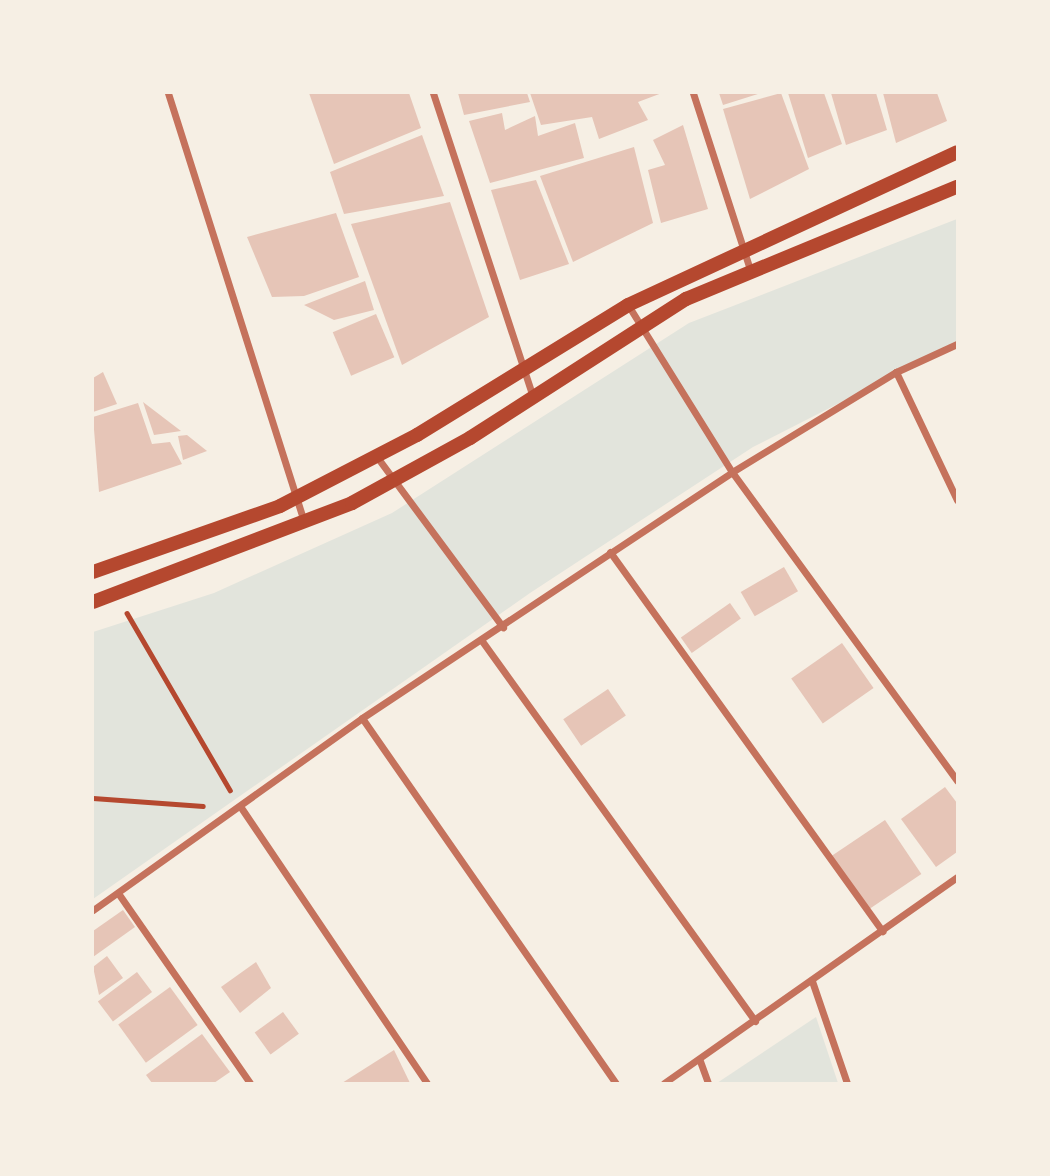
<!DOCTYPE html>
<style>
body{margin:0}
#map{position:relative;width:1050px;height:1176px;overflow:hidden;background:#f6efe4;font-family:"Open Sans",sans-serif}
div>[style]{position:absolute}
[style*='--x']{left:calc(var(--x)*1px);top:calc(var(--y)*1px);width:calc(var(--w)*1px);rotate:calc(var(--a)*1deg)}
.green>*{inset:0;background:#e2e4dc}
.building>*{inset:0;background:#e6c5b7;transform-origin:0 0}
.path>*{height:4.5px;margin:-2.25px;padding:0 2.25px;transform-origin:2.25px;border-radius:2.25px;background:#b5482f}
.minor>*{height:7px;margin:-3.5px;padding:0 3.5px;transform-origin:3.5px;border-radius:3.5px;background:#c5725c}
.secondary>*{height:14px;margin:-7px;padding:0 7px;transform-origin:7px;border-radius:7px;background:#b5482f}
span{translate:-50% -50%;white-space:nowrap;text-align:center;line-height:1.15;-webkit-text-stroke:5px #f6efe4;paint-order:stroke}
.frame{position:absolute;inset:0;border:94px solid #f6efe4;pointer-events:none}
</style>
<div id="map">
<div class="green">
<i style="clip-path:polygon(957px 219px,957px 343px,753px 447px,530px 593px,93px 899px,93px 632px,214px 593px,392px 513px,689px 323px)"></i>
<i style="clip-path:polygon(816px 1017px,838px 1083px,717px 1083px)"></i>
</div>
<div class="building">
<i style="clip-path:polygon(309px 93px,409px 93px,421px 128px,334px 164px)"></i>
<i style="clip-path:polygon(458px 93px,527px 93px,530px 102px,464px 115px)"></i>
<i style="clip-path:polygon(530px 93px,662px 93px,638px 102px,648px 120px,599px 139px,592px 117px,541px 125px)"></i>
<i style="clip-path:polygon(719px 93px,761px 93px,723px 105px)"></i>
<i style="clip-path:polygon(781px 93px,809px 169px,750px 199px,723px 109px)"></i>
<i style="clip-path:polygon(788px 93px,824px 93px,842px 144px,808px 158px)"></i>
<i style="clip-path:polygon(831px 93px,876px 93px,887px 130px,846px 145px)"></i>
<i style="clip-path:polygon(883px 93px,937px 93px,947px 121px,896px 143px)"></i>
<i style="clip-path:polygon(502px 113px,505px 130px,535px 116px,538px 136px,575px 123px,584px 158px,490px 183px,469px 121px)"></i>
<i style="clip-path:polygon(683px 125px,708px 209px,661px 223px,648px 170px,665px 165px,653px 140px)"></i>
<i style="clip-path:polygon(422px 135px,444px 196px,344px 214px,330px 172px)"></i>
<i style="clip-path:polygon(634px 147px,653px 223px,573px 262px,540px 176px)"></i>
<i style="clip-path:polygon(536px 180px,569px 264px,520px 280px,491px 190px)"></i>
<i style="clip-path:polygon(450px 202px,489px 317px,402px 365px,351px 224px)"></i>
<i style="clip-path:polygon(336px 213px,359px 277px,304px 296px,272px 297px,247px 237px)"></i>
<i style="clip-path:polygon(365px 281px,374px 310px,334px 320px,304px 305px)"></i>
<i style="left:376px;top:314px;width:47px;height:47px;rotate:67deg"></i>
<i style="clip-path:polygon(103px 372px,117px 404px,93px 412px,93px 378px)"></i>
<i style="clip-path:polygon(143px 402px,181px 431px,154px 435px)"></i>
<i style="clip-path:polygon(138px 403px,152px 444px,170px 442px,182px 464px,99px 492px,93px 417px)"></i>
<i style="clip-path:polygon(187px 435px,207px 451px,183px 460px,178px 436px)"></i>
<i style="left:784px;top:567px;width:28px;height:50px;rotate:60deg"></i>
<i style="left:730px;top:603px;width:19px;height:60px;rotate:55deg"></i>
<i style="left:842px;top:643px;width:55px;height:62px;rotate:55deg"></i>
<i style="left:608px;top:689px;width:32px;height:54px;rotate:56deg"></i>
<i style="clip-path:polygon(945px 787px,957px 803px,957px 852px,936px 867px,901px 819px)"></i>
<i style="left:885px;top:820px;width:65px;height:65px;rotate:56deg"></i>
<i style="clip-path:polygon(123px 910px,135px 927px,93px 957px,93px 931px)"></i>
<i style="clip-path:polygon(107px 956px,123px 978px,99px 995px,93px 967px)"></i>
<i style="clip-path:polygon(256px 962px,271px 988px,240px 1013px,221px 987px)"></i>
<i style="left:137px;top:972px;width:25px;height:49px;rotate:53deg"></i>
<i style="left:170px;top:987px;width:47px;height:64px;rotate:54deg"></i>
<i style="left:283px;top:1012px;width:27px;height:35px;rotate:54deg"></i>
<i style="clip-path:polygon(202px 1034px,230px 1072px,214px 1083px,152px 1083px,146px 1075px)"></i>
<i style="clip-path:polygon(394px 1050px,410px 1083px,342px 1083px)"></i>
</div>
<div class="path">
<i style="--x:127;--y:613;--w:205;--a:59.8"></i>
<i style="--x:93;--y:798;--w:110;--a:4.2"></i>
</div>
<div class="minor">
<i style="--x:168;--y:93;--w:451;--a:72.4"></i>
<i style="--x:433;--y:93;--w:320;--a:71.8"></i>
<i style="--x:693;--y:93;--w:186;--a:72.1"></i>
<i style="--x:628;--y:305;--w:197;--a:58.1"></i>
<i style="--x:732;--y:472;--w:382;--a:53.9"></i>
<i style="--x:896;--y:372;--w:142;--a:64.5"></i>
<i style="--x:377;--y:457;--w:212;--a:53.5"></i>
<i style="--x:610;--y:552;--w:467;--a:54.3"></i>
<i style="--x:482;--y:641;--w:468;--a:54.3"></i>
<i style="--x:362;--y:718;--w:445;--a:55.2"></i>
<i style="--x:242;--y:809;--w:331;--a:56"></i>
<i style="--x:118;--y:893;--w:231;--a:55.2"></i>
<i style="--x:93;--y:910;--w:330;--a:-35.5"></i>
<i style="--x:362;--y:718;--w:444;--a:-33.6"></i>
<i style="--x:732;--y:472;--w:192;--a:-31.4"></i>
<i style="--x:896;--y:372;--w:67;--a:-24.7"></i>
<i style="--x:812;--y:981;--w:108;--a:71.1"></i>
<i style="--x:700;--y:1061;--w:23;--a:70"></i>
<i style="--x:664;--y:1083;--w:358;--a:-35.1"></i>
</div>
<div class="secondary">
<i style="--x:93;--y:572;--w:198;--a:-19.4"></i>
<i style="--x:280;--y:506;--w:154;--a:-27.4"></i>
<i style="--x:417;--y:435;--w:248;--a:-31.6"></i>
<i style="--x:628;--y:305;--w:363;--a:-24.9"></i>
<i style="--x:93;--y:602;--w:277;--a:-20.9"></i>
<i style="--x:352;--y:503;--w:135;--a:-28.8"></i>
<i style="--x:470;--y:438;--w:257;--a:-32.8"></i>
<i style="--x:686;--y:299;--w:293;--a:-22.5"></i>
</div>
<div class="frame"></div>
</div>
